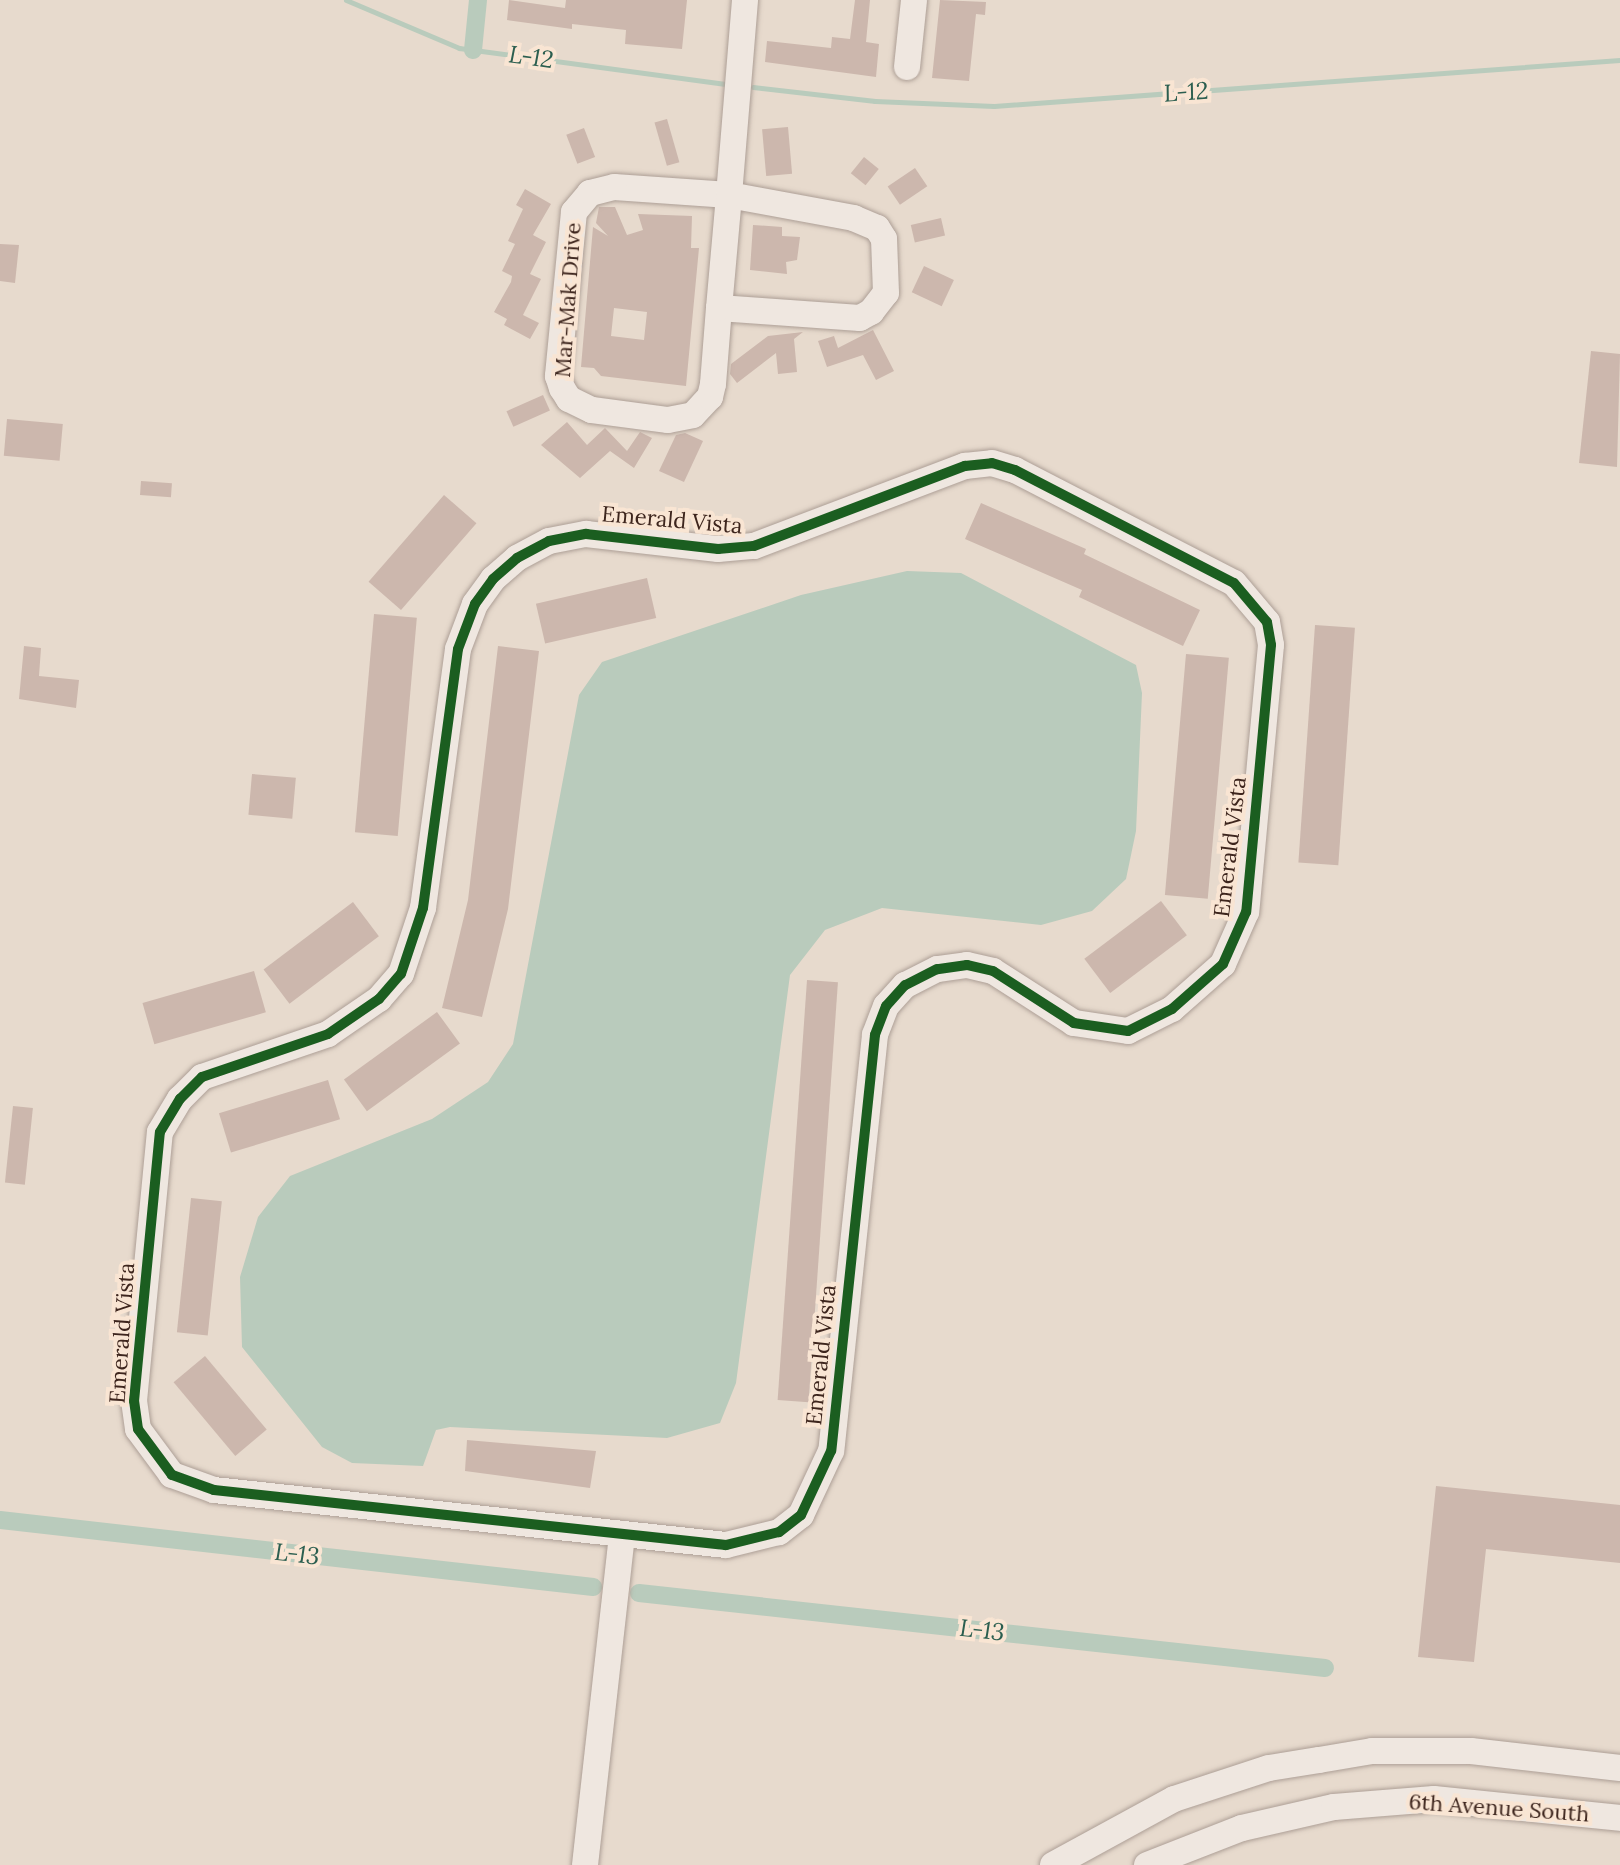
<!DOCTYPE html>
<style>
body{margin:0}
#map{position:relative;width:1620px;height:1865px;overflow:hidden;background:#e7dacd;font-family:Lora,serif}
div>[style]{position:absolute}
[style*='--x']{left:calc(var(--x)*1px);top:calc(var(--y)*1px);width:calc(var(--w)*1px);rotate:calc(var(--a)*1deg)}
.water>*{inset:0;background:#b9cbbc}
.stream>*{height:5px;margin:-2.5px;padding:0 2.5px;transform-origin:2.5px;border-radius:2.5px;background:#b9cbbc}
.canal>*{height:18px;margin:-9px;padding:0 9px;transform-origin:9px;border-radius:9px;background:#b9cbbc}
.building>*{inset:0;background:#ccb7ad;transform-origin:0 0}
.roads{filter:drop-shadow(0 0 2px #ad9f96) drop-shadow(0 0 2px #ad9f96)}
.minor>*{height:26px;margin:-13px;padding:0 13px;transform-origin:13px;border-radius:13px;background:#efe7e0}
.cycleway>*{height:10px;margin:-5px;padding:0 5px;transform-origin:5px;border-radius:5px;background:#1b5e20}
span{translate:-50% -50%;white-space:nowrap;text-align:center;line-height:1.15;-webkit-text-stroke:8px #f9e5d3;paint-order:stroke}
.street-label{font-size:22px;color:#3d251d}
.water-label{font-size:24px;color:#2b5e4f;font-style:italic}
</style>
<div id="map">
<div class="water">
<i style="clip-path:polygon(907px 571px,961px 573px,1136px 665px,1142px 693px,1136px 831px,1126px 879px,1092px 911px,1041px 925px,882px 908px,825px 930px,790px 975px,736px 1383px,720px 1423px,667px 1438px,450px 1427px,436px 1430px,423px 1466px,352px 1463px,322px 1447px,242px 1347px,240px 1277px,258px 1217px,290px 1176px,432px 1119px,488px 1082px,513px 1044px,579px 695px,602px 662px,801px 595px)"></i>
</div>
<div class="stream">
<i style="--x:346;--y:0;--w:123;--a:23"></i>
<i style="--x:459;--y:48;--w:267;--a:7.7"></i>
<i style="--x:753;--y:87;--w:123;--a:6.5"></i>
<i style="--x:875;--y:101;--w:119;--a:2.4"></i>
<i style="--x:994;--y:106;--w:628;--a:-4.2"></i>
</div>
<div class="canal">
<i style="--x:473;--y:50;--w:50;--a:-84.3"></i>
<i style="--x:0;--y:1520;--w:597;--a:6.45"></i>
<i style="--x:639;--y:1593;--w:690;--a:6.24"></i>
</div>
<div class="building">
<i style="clip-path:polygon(509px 0,565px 8px,566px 0,687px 0,682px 49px,625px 44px,626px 30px,572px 24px,572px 29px,507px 20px)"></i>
<i style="clip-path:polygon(855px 0,870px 0,866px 42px,879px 44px,876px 77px,765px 62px,767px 41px,831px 48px,832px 37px,850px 39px)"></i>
<i style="clip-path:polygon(940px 0,986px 2px,985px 15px,976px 14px,969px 81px,932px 78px)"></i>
<i style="left:667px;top:119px;width:45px;height:13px;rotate:74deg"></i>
<i style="left:788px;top:127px;width:47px;height:26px;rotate:85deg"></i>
<i style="left:584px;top:128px;width:31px;height:19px;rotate:69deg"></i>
<i style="left:864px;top:157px;width:19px;height:21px;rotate:39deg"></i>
<i style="left:915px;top:168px;width:22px;height:33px;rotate:56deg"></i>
<i style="clip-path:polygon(525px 189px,551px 204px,533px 235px,546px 242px,530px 274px,541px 279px,523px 315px,539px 323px,530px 339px,504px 325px,507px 319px,494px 312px,511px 282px,512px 276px,502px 271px,515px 244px,508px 241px,523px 209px,516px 205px)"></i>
<i style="clip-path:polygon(evenodd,599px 207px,615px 207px,627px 235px,643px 230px,638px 214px,692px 216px,691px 248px,699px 248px,686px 386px,601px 376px,594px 368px,581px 367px,593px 227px,608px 236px,596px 223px,599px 207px,614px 308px,647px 312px,644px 340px,611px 336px,614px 308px)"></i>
<i style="left:941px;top:218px;width:18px;height:31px;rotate:77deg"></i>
<i style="clip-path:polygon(753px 225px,782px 227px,782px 236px,800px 237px,797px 260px,786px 262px,787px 274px,750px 270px)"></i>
<i style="clip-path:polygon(0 244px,19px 245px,15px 283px,0 281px)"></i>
<i style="left:924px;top:266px;width:33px;height:29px;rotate:25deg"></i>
<i style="clip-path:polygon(873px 330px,894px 371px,876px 380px,863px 355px,827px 367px,818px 341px,834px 336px,838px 348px)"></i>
<i style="clip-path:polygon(803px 332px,794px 339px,797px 372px,778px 374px,776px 353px,737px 383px,730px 374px,731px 364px,768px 336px)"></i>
<i style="clip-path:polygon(1591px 351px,1620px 354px,1617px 467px,1579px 463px)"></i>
<i style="left:543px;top:395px;width:17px;height:40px;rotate:66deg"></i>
<i style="left:7px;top:419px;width:56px;height:37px;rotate:5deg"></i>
<i style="clip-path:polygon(567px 422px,587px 445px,605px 428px,627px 451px,640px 432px,652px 438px,634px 468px,610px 451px,580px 478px,541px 445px)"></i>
<i style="clip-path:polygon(685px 433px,703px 441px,684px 482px,659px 471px,676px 435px)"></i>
<i style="left:141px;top:481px;width:31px;height:14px;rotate:4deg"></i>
<i style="left:444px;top:495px;width:43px;height:115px;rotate:41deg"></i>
<i style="clip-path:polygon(981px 503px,1086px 549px,1084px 554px,1200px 610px,1183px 646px,1079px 597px,1082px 590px,965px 539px)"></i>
<i style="left:647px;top:578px;width:41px;height:114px;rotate:77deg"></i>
<i style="left:374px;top:614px;width:43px;height:219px;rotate:5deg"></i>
<i style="left:1315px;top:625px;width:40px;height:238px;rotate:4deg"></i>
<i style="clip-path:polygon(24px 646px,41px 648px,39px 676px,79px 680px,76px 708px,19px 699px)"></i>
<i style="clip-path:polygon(498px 646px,539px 651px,508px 909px,482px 1017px,442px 1008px,468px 900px)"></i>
<i style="left:1186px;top:654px;width:43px;height:242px;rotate:5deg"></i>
<i style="left:252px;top:774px;width:44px;height:41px;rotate:5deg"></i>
<i style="left:1161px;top:901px;width:43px;height:96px;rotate:53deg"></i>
<i style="left:353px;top:902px;width:43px;height:112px;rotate:53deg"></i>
<i style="left:254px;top:971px;width:43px;height:116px;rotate:74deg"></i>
<i style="left:807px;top:980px;width:31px;height:421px;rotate:4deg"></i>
<i style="left:437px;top:1012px;width:39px;height:115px;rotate:54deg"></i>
<i style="left:328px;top:1080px;width:41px;height:114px;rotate:73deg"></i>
<i style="left:13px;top:1106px;width:20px;height:77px;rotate:6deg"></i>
<i style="left:191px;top:1198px;width:31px;height:135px;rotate:6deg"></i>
<i style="left:205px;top:1356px;width:96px;height:41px;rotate:50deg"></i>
<i style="clip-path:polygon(467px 1440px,596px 1451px,590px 1488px,465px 1471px)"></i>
<i style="clip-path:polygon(1436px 1486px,1620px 1505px,1620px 1563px,1486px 1549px,1474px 1662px,1418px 1657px)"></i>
</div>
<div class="roads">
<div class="minor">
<i style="--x:907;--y:67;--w:67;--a:-84"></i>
<i style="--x:719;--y:308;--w:141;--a:4.1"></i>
<i style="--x:860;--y:318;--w:13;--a:-29"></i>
<i style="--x:871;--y:312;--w:24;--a:-52"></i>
<i style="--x:886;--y:293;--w:54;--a:-92.1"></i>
<i style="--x:884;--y:239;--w:13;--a:-122"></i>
<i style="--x:877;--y:228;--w:25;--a:-157"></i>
<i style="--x:854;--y:218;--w:127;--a:-169.6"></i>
<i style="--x:729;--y:195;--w:115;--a:-176"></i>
<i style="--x:614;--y:187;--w:25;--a:166"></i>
<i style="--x:590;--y:193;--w:25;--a:130"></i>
<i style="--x:574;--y:212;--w:165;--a:95.6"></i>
<i style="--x:558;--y:376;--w:13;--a:72"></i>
<i style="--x:562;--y:388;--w:13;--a:58"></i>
<i style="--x:569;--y:399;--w:25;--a:26"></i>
<i style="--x:592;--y:410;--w:77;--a:7.5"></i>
<i style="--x:668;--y:420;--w:25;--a:-11"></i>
<i style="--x:693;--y:415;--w:25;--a:-47"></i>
<i style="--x:710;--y:397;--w:13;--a:-77"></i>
<i style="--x:713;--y:384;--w:76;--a:-85.5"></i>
<i style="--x:719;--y:308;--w:113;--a:-84.9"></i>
<i style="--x:729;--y:195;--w:196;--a:-85.3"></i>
<i style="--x:992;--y:463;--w:24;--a:17"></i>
<i style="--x:1015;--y:470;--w:246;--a:27.3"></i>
<i style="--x:1234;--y:583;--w:51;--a:49.8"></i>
<i style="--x:1267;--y:622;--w:23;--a:80"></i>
<i style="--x:1271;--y:645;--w:268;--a:95.3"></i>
<i style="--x:1246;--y:912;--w:57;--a:113.9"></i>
<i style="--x:1223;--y:964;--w:68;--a:138.6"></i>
<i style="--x:1172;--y:1009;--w:49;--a:153.4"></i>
<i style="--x:1128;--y:1031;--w:55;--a:-171.6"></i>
<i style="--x:1074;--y:1023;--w:96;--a:-147.3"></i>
<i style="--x:993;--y:971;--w:27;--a:-167"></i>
<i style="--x:967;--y:965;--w:30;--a:172"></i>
<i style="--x:937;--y:969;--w:36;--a:153"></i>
<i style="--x:905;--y:985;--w:28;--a:132"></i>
<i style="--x:886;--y:1006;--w:31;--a:111"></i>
<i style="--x:875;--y:1035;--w:418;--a:96"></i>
<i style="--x:831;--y:1451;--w:71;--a:115.1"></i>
<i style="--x:801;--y:1515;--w:28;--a:142"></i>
<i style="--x:779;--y:1532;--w:55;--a:166.2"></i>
<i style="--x:726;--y:1545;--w:515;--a:-173.87"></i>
<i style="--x:214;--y:1490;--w:45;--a:-160.3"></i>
<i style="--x:172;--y:1475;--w:57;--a:-126.5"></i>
<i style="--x:138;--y:1429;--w:28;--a:-98"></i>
<i style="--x:134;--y:1401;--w:270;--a:-84.5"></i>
<i style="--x:160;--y:1132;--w:39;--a:-59"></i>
<i style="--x:180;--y:1099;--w:31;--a:-45"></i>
<i style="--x:202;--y:1077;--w:133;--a:-18.8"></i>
<i style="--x:328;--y:1034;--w:62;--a:-34.5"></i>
<i style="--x:379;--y:999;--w:33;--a:-49"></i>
<i style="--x:401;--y:974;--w:70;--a:-71.6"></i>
<i style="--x:423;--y:908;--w:261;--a:-82.3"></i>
<i style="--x:458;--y:649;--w:48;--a:-69.3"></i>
<i style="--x:475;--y:604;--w:31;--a:-54"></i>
<i style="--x:493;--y:579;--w:32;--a:-41"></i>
<i style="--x:517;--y:558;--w:36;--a:-28"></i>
<i style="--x:549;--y:541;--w:38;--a:-11"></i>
<i style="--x:586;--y:534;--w:133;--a:6.5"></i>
<i style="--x:718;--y:549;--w:36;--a:-5"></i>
<i style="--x:754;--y:546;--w:226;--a:-20.8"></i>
<i style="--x:965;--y:466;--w:27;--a:-6"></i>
<i style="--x:585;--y:1865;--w:333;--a:-83.6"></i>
<i style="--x:1053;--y:1865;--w:138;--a:-28.6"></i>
<i style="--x:1174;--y:1799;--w:100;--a:-18.1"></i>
<i style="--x:1269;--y:1768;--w:51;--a:-9.1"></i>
<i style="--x:1319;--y:1760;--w:54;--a:-9.6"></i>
<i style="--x:1372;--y:1751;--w:99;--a:0"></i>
<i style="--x:1471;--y:1751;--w:150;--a:6.5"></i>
<i style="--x:1147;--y:1865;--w:102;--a:-21.3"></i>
<i style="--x:1242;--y:1828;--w:94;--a:-12.9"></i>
<i style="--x:1334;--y:1807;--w:100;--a:-4.6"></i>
<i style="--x:1434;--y:1799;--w:187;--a:5.8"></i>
</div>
</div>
<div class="cycleway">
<i style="--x:992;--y:463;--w:24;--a:17"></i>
<i style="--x:1015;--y:470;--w:246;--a:27.3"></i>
<i style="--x:1234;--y:583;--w:51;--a:49.8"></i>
<i style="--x:1267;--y:622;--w:23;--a:80"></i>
<i style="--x:1271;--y:645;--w:268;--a:95.3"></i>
<i style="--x:1246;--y:912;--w:57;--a:113.9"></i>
<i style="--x:1223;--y:964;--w:68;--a:138.6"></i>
<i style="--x:1172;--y:1009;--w:49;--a:153.4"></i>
<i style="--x:1128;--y:1031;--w:55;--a:-171.6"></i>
<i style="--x:1074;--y:1023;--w:96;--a:-147.3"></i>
<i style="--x:993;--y:971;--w:27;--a:-167"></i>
<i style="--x:967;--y:965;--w:30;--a:172"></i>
<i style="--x:937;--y:969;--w:36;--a:153"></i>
<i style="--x:905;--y:985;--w:28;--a:132"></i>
<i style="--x:886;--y:1006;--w:31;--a:111"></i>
<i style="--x:875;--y:1035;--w:418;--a:96"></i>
<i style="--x:831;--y:1451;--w:71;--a:115.1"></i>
<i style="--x:801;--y:1515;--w:28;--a:142"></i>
<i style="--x:779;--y:1532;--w:55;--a:166.2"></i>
<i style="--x:726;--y:1545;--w:515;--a:-173.87"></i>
<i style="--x:214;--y:1490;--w:45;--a:-160.3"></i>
<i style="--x:172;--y:1475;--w:57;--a:-126.5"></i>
<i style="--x:138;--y:1429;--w:28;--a:-98"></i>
<i style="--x:134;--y:1401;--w:270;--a:-84.5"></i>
<i style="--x:160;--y:1132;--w:39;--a:-59"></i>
<i style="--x:180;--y:1099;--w:31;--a:-45"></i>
<i style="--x:202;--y:1077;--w:133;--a:-18.8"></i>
<i style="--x:328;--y:1034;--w:62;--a:-34.5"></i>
<i style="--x:379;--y:999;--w:33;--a:-49"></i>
<i style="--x:401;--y:974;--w:70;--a:-71.6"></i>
<i style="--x:423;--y:908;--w:261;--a:-82.3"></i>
<i style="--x:458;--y:649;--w:48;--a:-69.3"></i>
<i style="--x:475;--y:604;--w:31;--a:-54"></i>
<i style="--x:493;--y:579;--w:32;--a:-41"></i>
<i style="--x:517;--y:558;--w:36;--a:-28"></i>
<i style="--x:549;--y:541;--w:38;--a:-11"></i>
<i style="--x:586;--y:534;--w:133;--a:6.5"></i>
<i style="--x:718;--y:549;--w:36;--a:-5"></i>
<i style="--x:754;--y:546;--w:226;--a:-20.8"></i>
<i style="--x:965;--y:466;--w:27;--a:-6"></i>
</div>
<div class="street-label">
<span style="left:568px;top:300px;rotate:-86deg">Mar-Mak Drive</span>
<span style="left:672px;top:520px;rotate:5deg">Emerald Vista</span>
<span style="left:1230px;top:847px;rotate:-83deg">Emerald Vista</span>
<span style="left:122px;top:1333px;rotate:-86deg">Emerald Vista</span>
<span style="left:821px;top:1355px;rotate:-84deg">Emerald Vista</span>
<span style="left:1499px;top:1808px;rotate:4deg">6th Avenue South</span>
</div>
<div class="water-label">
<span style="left:531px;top:57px;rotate:8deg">L-12</span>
<span style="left:1186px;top:92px;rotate:-4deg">L-12</span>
<span style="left:297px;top:1554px;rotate:6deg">L-13</span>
<span style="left:982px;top:1630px;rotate:6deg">L-13</span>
</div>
</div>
